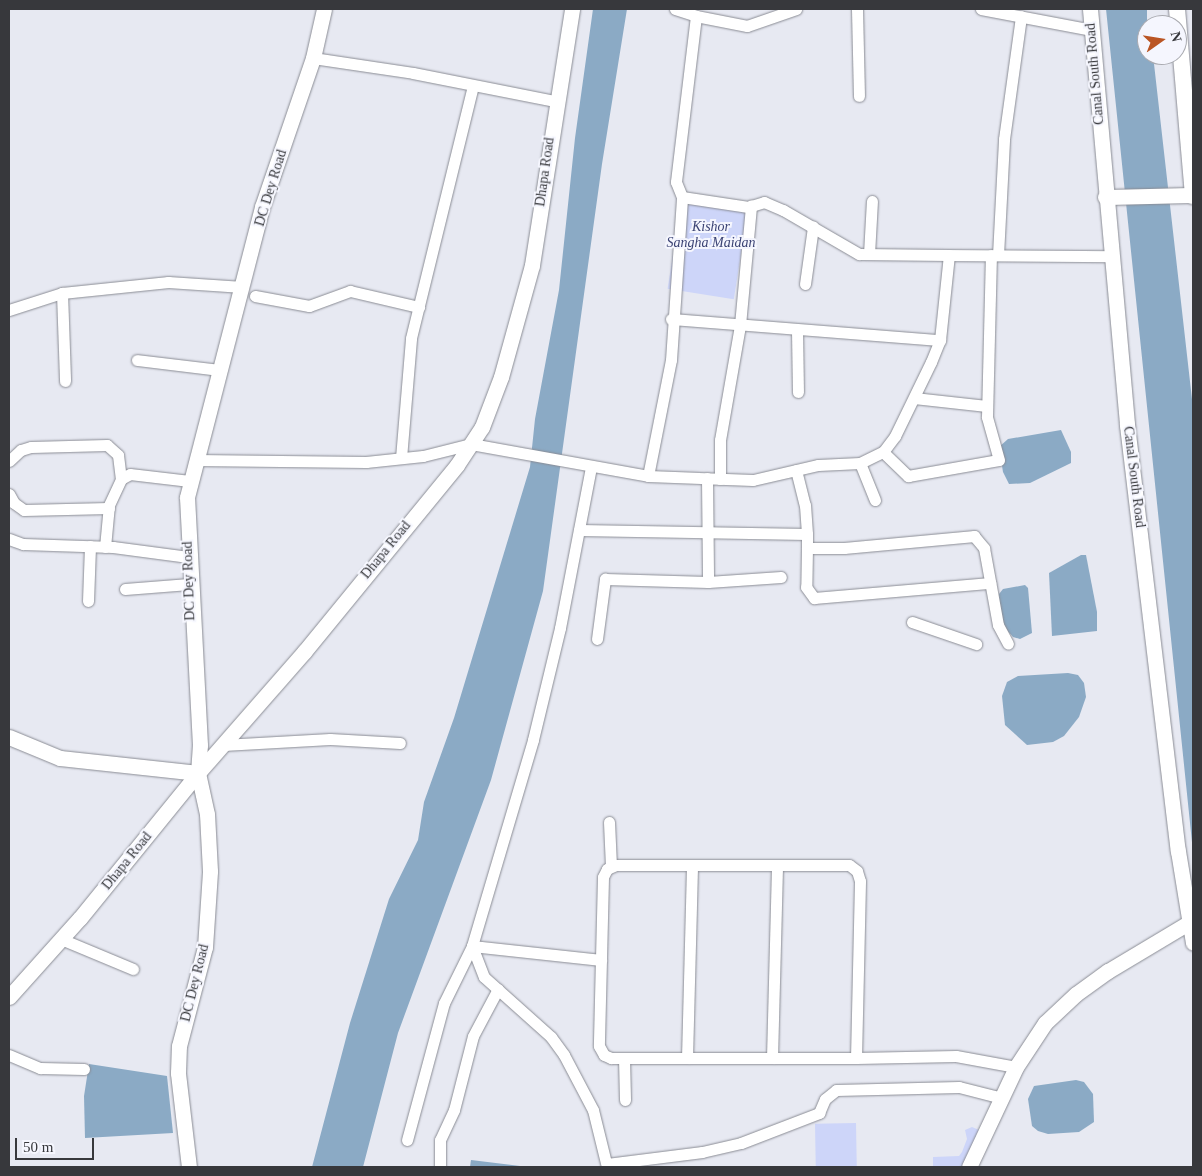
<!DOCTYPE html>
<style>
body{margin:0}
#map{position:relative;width:1202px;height:1176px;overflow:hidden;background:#e7e9f2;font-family:"Times New Roman",serif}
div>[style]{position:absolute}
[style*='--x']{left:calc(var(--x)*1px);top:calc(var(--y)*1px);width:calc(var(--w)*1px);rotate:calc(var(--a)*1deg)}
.green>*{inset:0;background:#cdd5f9;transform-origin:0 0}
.water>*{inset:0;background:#8baac5}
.roads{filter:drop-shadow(0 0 1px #8a8c94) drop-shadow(0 0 1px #8a8c94)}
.minor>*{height:11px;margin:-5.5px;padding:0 5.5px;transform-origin:5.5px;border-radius:5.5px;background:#fff}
.tertiary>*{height:15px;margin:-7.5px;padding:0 7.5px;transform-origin:7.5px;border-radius:7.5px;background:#fff}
.secondary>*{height:16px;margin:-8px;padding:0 8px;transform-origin:8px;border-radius:8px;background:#fff}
span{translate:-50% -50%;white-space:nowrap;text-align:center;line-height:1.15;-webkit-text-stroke:4px #f5f6fe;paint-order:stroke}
.street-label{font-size:14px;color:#37383c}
.park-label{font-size:14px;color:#3b4374;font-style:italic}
.frame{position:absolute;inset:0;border:10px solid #37383c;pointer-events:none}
.north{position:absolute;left:1137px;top:15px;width:50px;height:50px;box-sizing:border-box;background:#f5f6fe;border:1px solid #a9aab0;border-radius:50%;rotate:77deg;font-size:14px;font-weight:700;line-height:20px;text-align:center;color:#37383c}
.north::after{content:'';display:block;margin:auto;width:18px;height:22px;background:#ba5524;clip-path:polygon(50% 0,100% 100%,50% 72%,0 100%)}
.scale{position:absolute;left:15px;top:1138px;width:79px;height:22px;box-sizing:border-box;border:2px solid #37383c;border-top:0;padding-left:6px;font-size:15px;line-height:18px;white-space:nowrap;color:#37383c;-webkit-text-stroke:4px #f5f6fe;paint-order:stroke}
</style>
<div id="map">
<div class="green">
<i style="left:682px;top:198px;width:67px;height:92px;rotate:9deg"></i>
<i style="left:856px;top:1123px;width:44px;height:41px;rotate:89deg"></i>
<i style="clip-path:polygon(972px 1127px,979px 1130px,966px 1167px,933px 1167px,933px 1157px,959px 1156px,962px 1152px,967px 1139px,965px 1130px)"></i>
</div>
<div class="water">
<i style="clip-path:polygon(593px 9px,627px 9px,602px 164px,543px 591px,491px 780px,398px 1033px,363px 1167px,312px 1167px,350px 1023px,389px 899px,418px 840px,424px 802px,454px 718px,530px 467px,535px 419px,559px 290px,575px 138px)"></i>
<i style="clip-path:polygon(1106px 9px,1147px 9px,1147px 55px,1153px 55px,1193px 408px,1193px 852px)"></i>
<i style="clip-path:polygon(1061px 430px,1071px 452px,1071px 463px,1030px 483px,1009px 484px,1003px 472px,999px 447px,1008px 439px)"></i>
<i style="clip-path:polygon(1081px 555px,1086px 555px,1097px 612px,1097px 631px,1052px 636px,1049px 573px)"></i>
<i style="clip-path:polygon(1025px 585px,1028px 588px,1032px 633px,1020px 639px,1013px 637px,1005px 628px,1000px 613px,999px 594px,1003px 589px)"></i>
<i style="clip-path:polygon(1068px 673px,1078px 675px,1084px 683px,1086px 697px,1079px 717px,1064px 736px,1053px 742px,1027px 745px,1005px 725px,1002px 696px,1007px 682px,1018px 676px)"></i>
<i style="clip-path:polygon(89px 1064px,167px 1076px,173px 1133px,85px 1138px,84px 1096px)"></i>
<i style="clip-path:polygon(1076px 1080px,1084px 1082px,1093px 1094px,1094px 1122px,1079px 1132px,1048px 1134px,1038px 1131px,1032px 1126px,1028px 1099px,1034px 1086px)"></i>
<i style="clip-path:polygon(471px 1160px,528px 1167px,470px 1167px)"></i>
</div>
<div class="roads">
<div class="minor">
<i style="--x:675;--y:9;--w:22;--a:18"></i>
<i style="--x:696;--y:16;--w:52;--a:11.1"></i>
<i style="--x:747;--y:26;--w:52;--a:-19.1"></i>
<i style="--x:857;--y:9;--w:87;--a:88.7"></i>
<i style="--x:981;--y:9;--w:113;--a:10.7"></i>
<i style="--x:696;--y:16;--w:167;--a:96.9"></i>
<i style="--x:676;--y:182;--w:16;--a:68"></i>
<i style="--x:682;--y:197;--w:67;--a:8.6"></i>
<i style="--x:748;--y:207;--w:17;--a:-17"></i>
<i style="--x:764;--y:202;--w:21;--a:23"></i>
<i style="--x:783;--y:210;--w:88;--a:30.1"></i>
<i style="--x:859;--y:254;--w:90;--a:0.6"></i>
<i style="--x:313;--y:58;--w:101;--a:8.5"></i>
<i style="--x:413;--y:73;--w:145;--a:11.2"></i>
<i style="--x:869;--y:254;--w:53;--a:-86.8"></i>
<i style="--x:998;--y:255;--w:116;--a:-87"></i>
<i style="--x:1004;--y:139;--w:124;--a:-82.1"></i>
<i style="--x:805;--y:284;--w:58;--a:-82"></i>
<i style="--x:62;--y:293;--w:88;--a:88"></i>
<i style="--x:255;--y:296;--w:55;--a:10.5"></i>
<i style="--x:309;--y:306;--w:44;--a:-20.1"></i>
<i style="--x:350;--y:291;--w:71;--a:13.1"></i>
<i style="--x:9;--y:310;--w:56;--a:-17.8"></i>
<i style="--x:62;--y:293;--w:107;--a:-5.9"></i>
<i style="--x:168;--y:282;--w:75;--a:3.8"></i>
<i style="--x:671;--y:319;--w:270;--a:4.5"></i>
<i style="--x:797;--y:330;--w:62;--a:89.1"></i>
<i style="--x:137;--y:360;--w:84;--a:6.9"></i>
<i style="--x:914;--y:398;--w:73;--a:6.3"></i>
<i style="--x:883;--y:452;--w:35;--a:44"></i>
<i style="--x:908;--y:476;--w:92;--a:-10"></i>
<i style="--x:999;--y:460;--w:45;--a:-105.6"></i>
<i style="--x:987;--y:417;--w:162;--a:-88.6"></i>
<i style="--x:401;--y:458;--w:120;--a:-85.2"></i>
<i style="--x:411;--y:338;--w:260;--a:-76.2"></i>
<i style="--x:195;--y:460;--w:171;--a:0.7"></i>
<i style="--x:366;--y:462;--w:57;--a:-6"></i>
<i style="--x:423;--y:456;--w:49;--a:-14"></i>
<i style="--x:471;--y:444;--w:180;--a:10.2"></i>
<i style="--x:648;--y:476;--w:105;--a:2.2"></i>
<i style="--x:753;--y:480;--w:67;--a:-13"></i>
<i style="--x:818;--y:465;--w:42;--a:-2.7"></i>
<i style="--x:860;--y:463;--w:25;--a:-26"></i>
<i style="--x:883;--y:452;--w:20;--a:-53"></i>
<i style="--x:895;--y:436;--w:82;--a:-64.1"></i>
<i style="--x:931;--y:362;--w:24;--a:-68"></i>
<i style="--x:940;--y:340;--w:85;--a:-84"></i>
<i style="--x:949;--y:255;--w:162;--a:0.4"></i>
<i style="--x:9;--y:461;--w:16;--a:-43"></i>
<i style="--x:21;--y:450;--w:10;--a:-17"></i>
<i style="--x:31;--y:447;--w:76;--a:-1.5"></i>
<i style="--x:107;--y:445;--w:15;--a:42"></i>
<i style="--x:118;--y:455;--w:24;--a:83"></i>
<i style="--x:860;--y:463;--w:40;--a:68"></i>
<i style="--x:591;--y:467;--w:164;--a:100.9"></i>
<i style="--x:560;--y:628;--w:115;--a:103.6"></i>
<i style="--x:533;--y:740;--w:215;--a:106.5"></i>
<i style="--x:472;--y:946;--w:33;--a:69"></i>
<i style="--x:484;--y:977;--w:90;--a:41.8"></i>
<i style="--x:551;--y:1037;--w:22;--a:54"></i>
<i style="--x:564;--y:1055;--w:62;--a:62.2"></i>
<i style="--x:593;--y:1110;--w:59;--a:76.2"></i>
<i style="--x:796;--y:470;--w:36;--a:76"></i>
<i style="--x:805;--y:505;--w:29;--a:86"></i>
<i style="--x:648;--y:476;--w:118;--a:-78.8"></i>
<i style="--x:671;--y:360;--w:163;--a:-86.1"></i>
<i style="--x:707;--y:478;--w:104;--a:89.4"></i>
<i style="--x:720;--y:479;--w:39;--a:-90"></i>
<i style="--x:720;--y:440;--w:117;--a:-80.1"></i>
<i style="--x:740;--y:325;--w:120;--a:-84.7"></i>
<i style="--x:9;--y:494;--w:10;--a:61"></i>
<i style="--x:14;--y:503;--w:12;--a:35"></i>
<i style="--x:24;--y:510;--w:85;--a:-1.3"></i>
<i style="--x:579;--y:530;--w:228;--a:1"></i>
<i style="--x:807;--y:534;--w:14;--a:90"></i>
<i style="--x:807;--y:548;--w:37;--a:0"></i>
<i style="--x:844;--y:548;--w:131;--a:-5.3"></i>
<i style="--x:974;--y:536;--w:16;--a:50"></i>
<i style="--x:984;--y:548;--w:78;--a:79.7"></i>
<i style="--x:998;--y:625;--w:21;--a:62"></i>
<i style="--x:9;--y:539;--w:15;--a:20"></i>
<i style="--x:23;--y:544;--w:90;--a:1.9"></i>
<i style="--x:113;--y:547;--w:76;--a:7.6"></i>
<i style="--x:105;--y:547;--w:42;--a:-84.6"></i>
<i style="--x:109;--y:505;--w:29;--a:-65"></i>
<i style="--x:121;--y:479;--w:10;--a:-29"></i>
<i style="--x:130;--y:474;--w:60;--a:6.7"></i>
<i style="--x:807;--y:548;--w:39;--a:91"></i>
<i style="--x:806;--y:587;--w:14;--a:54"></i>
<i style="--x:814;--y:598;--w:177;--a:-4.9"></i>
<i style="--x:125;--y:589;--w:64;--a:-4.5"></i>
<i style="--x:88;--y:601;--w:55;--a:-87.9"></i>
<i style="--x:912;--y:622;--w:68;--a:19"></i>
<i style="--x:597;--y:639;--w:61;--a:-82.4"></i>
<i style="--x:605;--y:579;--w:103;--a:1.7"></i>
<i style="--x:708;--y:582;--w:73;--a:-3.9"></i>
<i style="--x:223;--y:745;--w:107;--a:-3.2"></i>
<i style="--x:330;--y:739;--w:70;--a:3.3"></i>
<i style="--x:609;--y:822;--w:44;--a:87.4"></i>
<i style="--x:61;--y:939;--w:78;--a:22.6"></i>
<i style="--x:9;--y:1055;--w:34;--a:23"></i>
<i style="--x:40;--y:1068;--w:44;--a:1.3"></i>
<i style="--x:624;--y:1058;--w:42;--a:88.6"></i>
<i style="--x:687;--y:1058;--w:192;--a:-88.5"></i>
<i style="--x:772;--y:1058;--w:191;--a:-88.5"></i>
<i style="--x:856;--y:1058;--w:177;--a:-88.7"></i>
<i style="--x:860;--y:881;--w:10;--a:-107"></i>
<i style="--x:857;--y:871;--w:10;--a:-143"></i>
<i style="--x:849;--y:865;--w:233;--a:180"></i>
<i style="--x:616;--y:865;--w:10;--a:156"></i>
<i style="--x:607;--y:869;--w:9;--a:117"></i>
<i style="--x:603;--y:877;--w:169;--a:91.4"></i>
<i style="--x:599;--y:1046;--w:10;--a:61"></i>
<i style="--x:604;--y:1055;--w:8;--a:23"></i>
<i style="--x:611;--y:1058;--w:245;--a:0"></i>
<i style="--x:856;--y:1058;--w:100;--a:-1.1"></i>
<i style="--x:956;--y:1056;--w:61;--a:10.4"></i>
<i style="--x:407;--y:1140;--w:142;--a:-74.9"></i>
<i style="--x:444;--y:1003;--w:64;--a:-63.8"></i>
<i style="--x:472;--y:946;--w:130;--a:6.2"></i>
<i style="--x:607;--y:1164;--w:96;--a:-7.2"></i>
<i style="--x:702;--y:1152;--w:40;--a:-13"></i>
<i style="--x:741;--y:1143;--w:84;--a:-21"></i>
<i style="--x:819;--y:1113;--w:15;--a:-67"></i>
<i style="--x:825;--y:1099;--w:14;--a:-39"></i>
<i style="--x:836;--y:1090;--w:123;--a:-1.4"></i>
<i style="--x:959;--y:1087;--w:44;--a:14.3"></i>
<i style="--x:440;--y:1167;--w:27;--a:-90"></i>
<i style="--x:440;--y:1140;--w:33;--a:-65"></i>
<i style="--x:454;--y:1110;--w:76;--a:-75.6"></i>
<i style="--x:473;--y:1036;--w:53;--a:-62"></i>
</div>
<div class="tertiary">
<i style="--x:1090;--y:9;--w:418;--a:84.9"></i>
<i style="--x:1127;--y:425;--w:429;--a:83.2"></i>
<i style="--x:1178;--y:851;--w:93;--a:80.7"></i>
<i style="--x:1105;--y:197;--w:88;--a:-1.3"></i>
<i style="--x:9;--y:737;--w:55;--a:22.4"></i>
<i style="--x:60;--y:758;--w:139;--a:6.2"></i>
<i style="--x:9;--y:997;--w:106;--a:-48.1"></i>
<i style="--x:80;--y:918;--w:187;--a:-50.9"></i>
<i style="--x:198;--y:773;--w:161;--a:-48.8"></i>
<i style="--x:304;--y:652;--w:242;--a:-50.7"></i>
<i style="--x:457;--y:465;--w:45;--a:-56.7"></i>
<i style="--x:482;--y:427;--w:53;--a:-69.2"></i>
<i style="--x:501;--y:377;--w:116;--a:-74.5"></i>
<i style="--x:532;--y:265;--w:259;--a:-81.1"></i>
<i style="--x:189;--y:1167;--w:95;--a:-96.7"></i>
<i style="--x:178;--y:1073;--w:27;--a:-88"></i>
<i style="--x:179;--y:1046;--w:102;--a:-75.3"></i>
<i style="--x:205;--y:947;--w:76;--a:-86.2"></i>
<i style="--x:210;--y:871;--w:57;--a:-93"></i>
<i style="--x:207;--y:814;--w:42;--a:-102.4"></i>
<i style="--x:198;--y:773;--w:28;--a:-86"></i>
<i style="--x:200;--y:745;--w:248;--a:-93"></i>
<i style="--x:187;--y:497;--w:300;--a:-75.5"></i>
<i style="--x:262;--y:207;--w:157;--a:-71.1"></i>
<i style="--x:313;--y:58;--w:50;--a:-77.3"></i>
<i style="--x:969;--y:1167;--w:110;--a:-64.8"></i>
<i style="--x:1016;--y:1067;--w:53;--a:-56.6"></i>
<i style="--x:1045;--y:1023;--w:42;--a:-43.1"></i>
<i style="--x:1076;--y:994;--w:39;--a:-36"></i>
<i style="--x:1108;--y:971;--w:96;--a:-30.9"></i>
</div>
<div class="secondary">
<i style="--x:1177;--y:9;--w:188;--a:85.1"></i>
</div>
</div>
<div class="street-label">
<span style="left:1095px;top:74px;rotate:-95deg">Canal South Road</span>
<span style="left:545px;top:172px;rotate:-82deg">Dhapa Road</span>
<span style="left:271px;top:188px;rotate:-73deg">DC Dey Road</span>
<span style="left:1134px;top:477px;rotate:83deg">Canal South Road</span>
<span style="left:386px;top:550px;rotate:-51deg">Dhapa Road</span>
<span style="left:189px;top:581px;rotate:-92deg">DC Dey Road</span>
<span style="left:127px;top:861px;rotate:-51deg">Dhapa Road</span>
<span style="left:195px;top:983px;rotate:-76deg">DC Dey Road</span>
</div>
<div class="park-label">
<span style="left:711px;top:235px">Kishor<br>Sangha Maidan</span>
</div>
<div class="frame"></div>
<div class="north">N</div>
<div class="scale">50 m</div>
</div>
